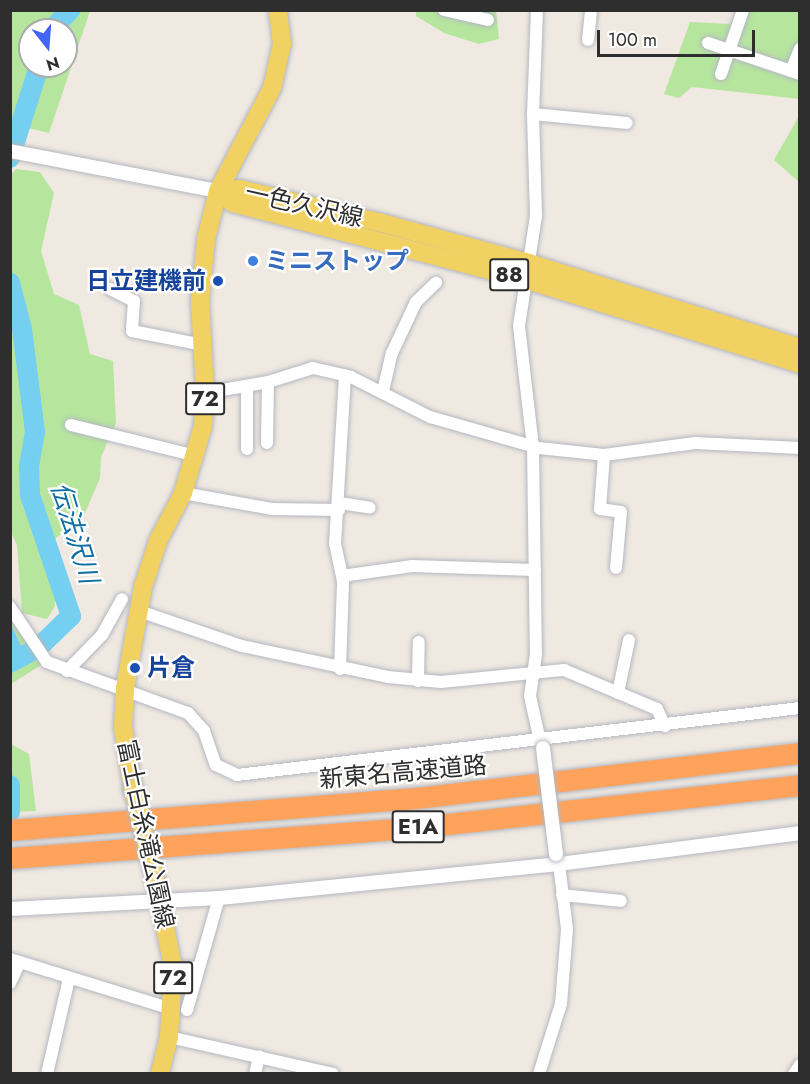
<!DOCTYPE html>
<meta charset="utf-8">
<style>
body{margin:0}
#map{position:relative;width:810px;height:1084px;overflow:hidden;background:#efe9e1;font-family:Jost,"Noto Sans JP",sans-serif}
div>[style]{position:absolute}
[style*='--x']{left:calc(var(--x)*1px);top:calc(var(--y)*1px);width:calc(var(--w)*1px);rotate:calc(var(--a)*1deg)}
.green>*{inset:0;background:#b6e59e}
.water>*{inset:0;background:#75cff0}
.river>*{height:20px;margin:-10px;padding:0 10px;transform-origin:10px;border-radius:10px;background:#75cff0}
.roads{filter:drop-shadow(0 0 2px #b4b7c1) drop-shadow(0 0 2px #b4b7c1)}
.minor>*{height:12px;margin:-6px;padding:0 6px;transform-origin:6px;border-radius:6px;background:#fff}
.tertiary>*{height:14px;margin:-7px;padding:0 7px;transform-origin:7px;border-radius:7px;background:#fff}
.primary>*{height:18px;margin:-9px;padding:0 9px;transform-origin:9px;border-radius:9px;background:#f2d163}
.motorway>*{height:21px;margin:-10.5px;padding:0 10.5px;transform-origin:10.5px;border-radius:10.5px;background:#ffa35c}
.bridges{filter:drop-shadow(0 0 2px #b4b7c1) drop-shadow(0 0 2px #b4b7c1)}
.tertiary-bridge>*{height:14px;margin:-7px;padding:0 7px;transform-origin:7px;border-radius:7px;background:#fff}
.primary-bridge>*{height:18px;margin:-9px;padding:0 9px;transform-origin:9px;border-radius:9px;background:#f2d163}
.dots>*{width:16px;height:16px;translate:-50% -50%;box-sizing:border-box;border:3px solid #fff;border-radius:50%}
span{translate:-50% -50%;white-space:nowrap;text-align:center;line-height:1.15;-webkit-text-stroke:4.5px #fff;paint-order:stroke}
.shield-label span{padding:2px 4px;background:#fff;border:2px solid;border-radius:4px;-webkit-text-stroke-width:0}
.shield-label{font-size:22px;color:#2e2e2e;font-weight:700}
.street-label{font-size:24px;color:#2e2e2e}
.shop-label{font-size:24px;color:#366cbe;font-weight:700}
.left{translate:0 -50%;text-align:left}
.transit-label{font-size:24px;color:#164399;font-weight:700}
.right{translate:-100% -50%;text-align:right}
.water-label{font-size:26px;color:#0d6fa3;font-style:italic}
.frame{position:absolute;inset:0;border:12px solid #2e2e2e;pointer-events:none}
.north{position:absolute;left:18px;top:18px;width:60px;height:60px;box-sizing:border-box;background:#fff;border:2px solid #ababab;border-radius:50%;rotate:163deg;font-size:16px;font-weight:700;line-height:24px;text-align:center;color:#2e2e2e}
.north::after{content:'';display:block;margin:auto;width:21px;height:27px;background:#4264fb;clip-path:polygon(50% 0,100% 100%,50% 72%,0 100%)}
.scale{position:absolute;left:597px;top:30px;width:158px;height:27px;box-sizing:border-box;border:3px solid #2e2e2e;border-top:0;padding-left:8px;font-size:18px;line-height:21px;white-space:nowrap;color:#2e2e2e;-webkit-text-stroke:4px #fff;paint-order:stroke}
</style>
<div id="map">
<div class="green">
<i style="clip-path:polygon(evenodd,11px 10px,90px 11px,49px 133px,11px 124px,11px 10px,30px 30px,66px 30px,66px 66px,30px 66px,30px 30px)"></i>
<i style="clip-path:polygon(416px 11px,496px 11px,499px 39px,479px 44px,444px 33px,416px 16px)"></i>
<i style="clip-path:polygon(739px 11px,799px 11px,799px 99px,692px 87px,679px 98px,664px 94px,690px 22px,730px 24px)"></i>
<i style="clip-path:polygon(799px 116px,800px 182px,799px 182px,774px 160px)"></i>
<i style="clip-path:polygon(16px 169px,40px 172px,54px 193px,41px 251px,54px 294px,79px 305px,90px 354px,113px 361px,116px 423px,101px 457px,100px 478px,85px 513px,48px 545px,55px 564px,55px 606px,47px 619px,22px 613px,17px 545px,11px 532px,10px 176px)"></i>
<i style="clip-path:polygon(10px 617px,41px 665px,11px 684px,10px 684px)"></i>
<i style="clip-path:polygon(11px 744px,29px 754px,36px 811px,11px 812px)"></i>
</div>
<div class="water">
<i style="clip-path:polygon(11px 624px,29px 664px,11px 670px,10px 670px)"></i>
</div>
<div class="river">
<i style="--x:51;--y:30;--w:28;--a:-46"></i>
<i style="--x:10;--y:158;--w:96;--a:-72.5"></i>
<i style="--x:10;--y:283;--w:48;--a:75.4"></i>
<i style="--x:22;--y:329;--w:104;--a:82.8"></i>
<i style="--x:35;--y:432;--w:35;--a:100"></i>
<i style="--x:29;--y:466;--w:29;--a:88"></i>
<i style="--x:30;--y:495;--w:128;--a:71.3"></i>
<i style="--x:71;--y:616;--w:46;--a:135.9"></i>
<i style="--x:38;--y:648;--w:32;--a:152"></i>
<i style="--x:10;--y:785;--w:27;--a:90"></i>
</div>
<div class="roads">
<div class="minor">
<i style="--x:444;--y:10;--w:45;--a:12.8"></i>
<i style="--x:537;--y:10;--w:104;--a:92.2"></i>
<i style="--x:533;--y:114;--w:102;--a:88.3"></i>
<i style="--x:536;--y:216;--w:111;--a:98.8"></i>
<i style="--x:519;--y:326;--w:122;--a:83.4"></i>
<i style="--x:533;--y:447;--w:207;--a:89.2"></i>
<i style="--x:536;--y:654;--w:42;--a:98.1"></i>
<i style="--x:530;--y:696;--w:46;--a:77.5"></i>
<i style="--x:588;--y:40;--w:30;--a:-84"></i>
<i style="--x:708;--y:43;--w:97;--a:18.6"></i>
<i style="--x:791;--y:71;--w:24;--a:-68"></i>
<i style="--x:721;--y:74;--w:68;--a:-71"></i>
<i style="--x:533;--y:114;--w:94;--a:5.5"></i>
<i style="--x:110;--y:289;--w:27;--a:27"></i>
<i style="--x:134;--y:301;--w:30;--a:94"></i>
<i style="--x:132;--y:331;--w:72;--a:11.2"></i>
<i style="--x:247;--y:387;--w:62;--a:90"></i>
<i style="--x:383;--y:391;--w:39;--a:-77"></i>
<i style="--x:392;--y:353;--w:56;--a:-64.8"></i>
<i style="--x:416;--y:302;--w:28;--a:-44"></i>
<i style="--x:205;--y:393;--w:64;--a:-9.9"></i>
<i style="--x:268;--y:382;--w:47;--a:-17.3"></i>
<i style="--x:313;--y:368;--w:39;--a:13"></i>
<i style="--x:351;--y:377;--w:89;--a:26.9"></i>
<i style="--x:430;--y:417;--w:113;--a:15.9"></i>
<i style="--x:539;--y:448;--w:65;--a:6.1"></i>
<i style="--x:604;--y:455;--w:92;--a:-7.5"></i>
<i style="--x:695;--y:443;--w:105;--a:2.7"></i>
<i style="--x:71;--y:425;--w:129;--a:13.9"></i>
<i style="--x:267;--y:443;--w:61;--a:-89.1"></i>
<i style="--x:604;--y:455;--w:54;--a:94.2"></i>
<i style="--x:600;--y:509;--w:21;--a:8"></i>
<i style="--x:621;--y:512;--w:56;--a:95.1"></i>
<i style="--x:183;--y:493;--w:90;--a:10.2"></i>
<i style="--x:272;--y:509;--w:67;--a:0.9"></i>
<i style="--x:340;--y:503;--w:30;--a:9"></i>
<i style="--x:342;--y:576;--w:71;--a:-8.1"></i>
<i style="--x:412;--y:566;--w:123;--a:1.9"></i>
<i style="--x:10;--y:607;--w:66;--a:56.1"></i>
<i style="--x:47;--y:662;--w:150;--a:19.9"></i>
<i style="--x:188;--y:713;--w:24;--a:48"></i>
<i style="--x:204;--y:731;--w:36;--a:71"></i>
<i style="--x:216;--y:765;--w:23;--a:25"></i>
<i style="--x:237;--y:775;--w:567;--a:-6.79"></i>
<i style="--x:139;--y:611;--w:109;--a:18.8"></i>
<i style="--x:242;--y:646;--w:149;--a:12"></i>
<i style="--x:388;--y:677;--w:53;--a:5.4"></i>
<i style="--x:441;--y:682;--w:124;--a:-5.6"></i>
<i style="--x:564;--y:670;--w:101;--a:22.8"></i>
<i style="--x:657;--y:709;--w:19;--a:65"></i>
<i style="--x:340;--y:669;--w:88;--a:-88"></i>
<i style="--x:343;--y:581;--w:38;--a:-102"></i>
<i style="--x:335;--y:544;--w:169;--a:-86.6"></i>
<i style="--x:67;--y:671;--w:50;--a:-45.8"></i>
<i style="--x:102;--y:635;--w:41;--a:-60.9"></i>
<i style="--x:418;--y:681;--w:39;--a:-89"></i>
<i style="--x:618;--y:693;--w:54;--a:-78.3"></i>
<i style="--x:562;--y:895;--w:59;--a:5.8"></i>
<i style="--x:10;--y:959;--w:170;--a:17.2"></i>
<i style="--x:173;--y:967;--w:25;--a:2"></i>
<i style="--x:10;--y:983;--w:23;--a:-65"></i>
<i style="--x:187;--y:1010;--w:116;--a:-74.1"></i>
<i style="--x:169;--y:1037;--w:168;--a:12.7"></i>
<i style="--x:47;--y:1074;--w:98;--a:-77"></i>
<i style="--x:255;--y:1074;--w:18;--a:-77"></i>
<i style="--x:539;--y:1074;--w:73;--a:-72.6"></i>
<i style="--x:561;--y:1004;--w:75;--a:-85.4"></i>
<i style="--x:567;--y:929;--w:65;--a:-97"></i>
<i style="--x:794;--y:1074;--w:11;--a:-56"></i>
</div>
<div class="tertiary">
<i style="--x:10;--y:151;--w:212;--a:10.9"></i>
<i style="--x:10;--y:909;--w:209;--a:-3"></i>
<i style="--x:219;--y:898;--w:342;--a:-5.7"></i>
<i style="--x:559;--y:864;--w:243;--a:-7.3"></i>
</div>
<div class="primary">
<i style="--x:218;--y:191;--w:19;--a:39"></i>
<i style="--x:233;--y:203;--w:304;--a:14.7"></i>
<i style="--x:527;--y:280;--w:286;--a:17.1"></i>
<i style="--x:218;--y:191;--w:22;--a:-5"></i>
<i style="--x:240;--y:189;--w:146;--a:13.5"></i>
<i style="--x:382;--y:223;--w:152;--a:15.2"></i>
<i style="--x:529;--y:263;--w:284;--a:17.4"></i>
<i style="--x:133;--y:789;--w:63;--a:-99.2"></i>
<i style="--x:123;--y:727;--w:39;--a:-87"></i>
<i style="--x:125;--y:688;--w:103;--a:-79.9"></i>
<i style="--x:143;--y:587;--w:48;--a:-71.9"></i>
<i style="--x:158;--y:541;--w:54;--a:-62.5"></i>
<i style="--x:183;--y:493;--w:70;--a:-73.4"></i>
<i style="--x:203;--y:426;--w:33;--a:-87"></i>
<i style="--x:205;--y:393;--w:92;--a:-93.1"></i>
<i style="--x:200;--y:301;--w:62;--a:-84.5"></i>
<i style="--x:206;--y:239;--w:49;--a:-76"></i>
<i style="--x:218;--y:191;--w:116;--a:-62.3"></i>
<i style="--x:272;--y:88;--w:45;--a:-77.2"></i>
<i style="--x:282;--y:44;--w:34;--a:-97"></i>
<i style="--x:156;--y:883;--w:86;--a:78.6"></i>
<i style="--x:173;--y:967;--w:70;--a:93.3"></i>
<i style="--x:169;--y:1037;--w:38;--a:104"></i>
</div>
<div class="motorway">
<i style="--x:10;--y:830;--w:407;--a:-4.5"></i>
<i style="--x:416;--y:798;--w:387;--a:-6.7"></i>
<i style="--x:10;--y:858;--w:411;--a:-4.3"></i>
<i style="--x:420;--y:827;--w:382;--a:-6.3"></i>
</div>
</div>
<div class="bridges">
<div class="tertiary-bridge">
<i style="--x:543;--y:748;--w:107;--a:83"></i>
</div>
<div class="primary-bridge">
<i style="--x:133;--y:789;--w:97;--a:76.3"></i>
</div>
</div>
<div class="dots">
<i style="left:253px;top:261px;background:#3f7fe0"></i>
<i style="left:218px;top:281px;background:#1a4fb4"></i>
<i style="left:135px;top:668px;background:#1a4fb4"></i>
</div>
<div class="shield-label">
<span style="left:509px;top:275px">88</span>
<span style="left:205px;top:399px">72</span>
<span style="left:418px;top:827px">E1A</span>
<span style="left:173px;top:978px">72</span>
</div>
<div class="street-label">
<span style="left:304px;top:205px;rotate:13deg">一色久沢線</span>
<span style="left:403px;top:772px;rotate:-5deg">新東名高速道路</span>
<span style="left:146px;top:834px;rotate:78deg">富士白糸滝公園線</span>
</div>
<div class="shop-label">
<span class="left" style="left:265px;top:261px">ミニストップ</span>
</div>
<div class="transit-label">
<span class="right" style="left:206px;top:281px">日立建機前</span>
<span class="left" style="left:147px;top:668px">片倉</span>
</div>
<div class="water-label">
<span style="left:74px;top:533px;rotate:73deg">伝法沢川</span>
</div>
<div class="frame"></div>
<div class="north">N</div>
<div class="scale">100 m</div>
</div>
